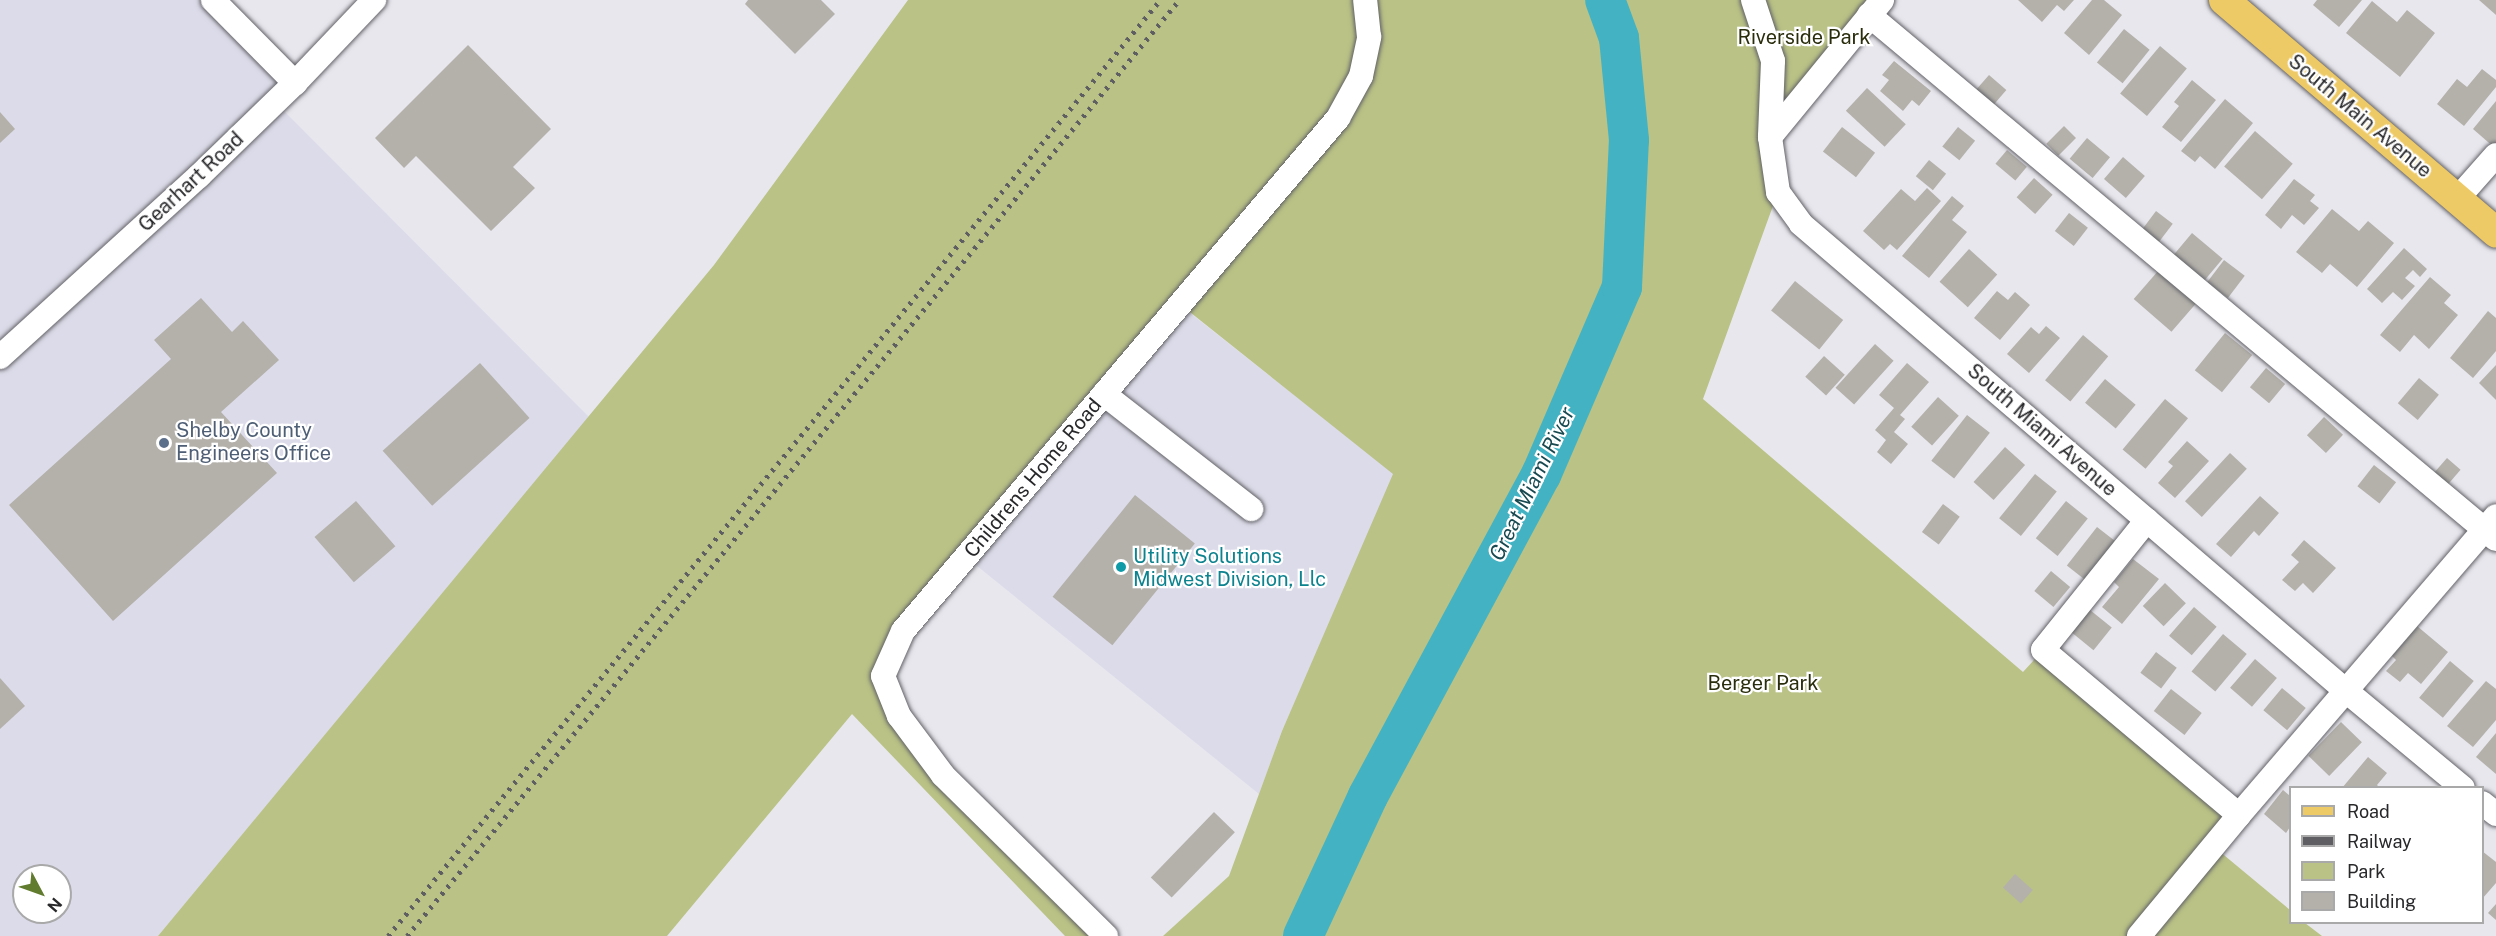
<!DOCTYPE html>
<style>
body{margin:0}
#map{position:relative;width:2496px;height:936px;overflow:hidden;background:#e8e7ee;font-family:"Public Sans",sans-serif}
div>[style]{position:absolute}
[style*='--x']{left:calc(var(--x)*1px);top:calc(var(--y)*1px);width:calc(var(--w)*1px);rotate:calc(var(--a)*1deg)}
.built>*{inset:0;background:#dcdbe9}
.green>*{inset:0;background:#bac286}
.river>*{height:40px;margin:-20px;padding:0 20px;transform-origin:20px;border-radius:20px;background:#43b3c3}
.building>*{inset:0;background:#b4b1ab;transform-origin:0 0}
.roads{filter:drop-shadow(0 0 2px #626267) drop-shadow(0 0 2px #626267)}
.minor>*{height:24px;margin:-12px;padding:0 12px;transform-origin:12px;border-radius:12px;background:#fff}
.major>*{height:30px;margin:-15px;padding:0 15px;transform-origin:15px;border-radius:15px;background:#eeca67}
.rail>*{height:4.5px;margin-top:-2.25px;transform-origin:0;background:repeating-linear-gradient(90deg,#5f5e62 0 3px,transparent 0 9px)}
.dots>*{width:16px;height:16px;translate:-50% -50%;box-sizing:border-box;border:3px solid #fff;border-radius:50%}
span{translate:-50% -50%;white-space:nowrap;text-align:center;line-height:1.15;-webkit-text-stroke:4.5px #fff;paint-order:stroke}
.park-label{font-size:20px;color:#2a2d0b}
.street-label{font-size:20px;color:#28282b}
.service-label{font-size:20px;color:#4e5e75}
.left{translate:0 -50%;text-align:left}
.culture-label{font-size:20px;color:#0d838f}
.water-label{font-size:21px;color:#184950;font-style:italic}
.legend{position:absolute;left:2289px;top:786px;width:195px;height:138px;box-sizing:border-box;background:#fff;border:2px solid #a9a9aa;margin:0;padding:8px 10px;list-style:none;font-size:18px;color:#28282b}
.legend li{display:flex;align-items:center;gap:12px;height:30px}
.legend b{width:30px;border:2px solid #a9a9aa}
.north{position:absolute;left:12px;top:864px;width:60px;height:60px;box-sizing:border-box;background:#fff;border:2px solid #a9a9aa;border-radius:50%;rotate:131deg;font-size:16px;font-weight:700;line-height:24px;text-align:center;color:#28282b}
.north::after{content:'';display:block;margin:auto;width:21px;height:27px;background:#627c2f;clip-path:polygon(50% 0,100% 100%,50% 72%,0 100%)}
</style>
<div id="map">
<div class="built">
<i style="clip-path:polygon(evenodd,0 0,213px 0,295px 83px,276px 103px,589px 417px,158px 936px,0 936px,0 0,24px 876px,60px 876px,60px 912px,24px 912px,24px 876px)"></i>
<i style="clip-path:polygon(1180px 305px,1394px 474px,1282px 731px,1259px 794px,966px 557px)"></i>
</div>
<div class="green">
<i style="clip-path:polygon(908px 0,1882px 0,1770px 136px,1778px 192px,1703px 399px,2023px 672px,2043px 650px,2239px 815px,2213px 846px,2290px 910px,2290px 922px,2305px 923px,2322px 936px,1163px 936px,1229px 876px,1282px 731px,1393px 474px,1181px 305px,903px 631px,883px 676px,899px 716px,1106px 936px,1065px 936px,852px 714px,667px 936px,158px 936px,714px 265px)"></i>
</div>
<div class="river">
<i style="--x:1303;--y:936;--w:154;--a:-65.1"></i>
<i style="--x:1368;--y:796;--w:365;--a:-61.7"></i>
<i style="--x:1541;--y:475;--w:205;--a:-66.7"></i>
<i style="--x:1622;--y:287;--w:147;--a:-87.3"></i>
<i style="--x:1629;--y:140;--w:102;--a:-95.6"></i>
<i style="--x:1619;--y:38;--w:40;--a:-110.2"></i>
</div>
<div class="building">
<i style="clip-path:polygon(748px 0,821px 0,835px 14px,795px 54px,745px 4px)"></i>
<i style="clip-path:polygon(2018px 0,2074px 0,2064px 11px,2057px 5px,2042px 22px)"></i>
<i style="clip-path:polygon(2092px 0,2104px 0,2122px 15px,2089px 55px,2064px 33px)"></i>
<i style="clip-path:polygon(2317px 0,2362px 0,2339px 27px,2313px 5px)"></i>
<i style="clip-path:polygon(2479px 0,2496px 0,2496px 15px)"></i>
<i style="clip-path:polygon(2372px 1px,2397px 22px,2407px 10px,2435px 33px,2400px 77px,2346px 33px)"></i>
<i style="left:2124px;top:29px;width:33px;height:43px;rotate:39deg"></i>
<i style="clip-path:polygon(468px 45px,551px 129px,513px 167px,535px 188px,491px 231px,416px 156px,404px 168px,375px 138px)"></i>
<i style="left:2160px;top:46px;width:35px;height:62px;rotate:40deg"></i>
<i style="clip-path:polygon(1894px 61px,1931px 91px,1919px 106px,1912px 100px,1903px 111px,1880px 91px,1889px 80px,1882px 75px)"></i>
<i style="clip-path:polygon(2482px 69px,2496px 80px,2496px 87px,2464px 126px,2437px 104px,2457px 79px,2467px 87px)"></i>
<i style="left:1989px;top:75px;width:23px;height:23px;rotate:41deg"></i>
<i style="clip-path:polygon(2192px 80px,2216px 100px,2181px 142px,2162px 127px,2179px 106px,2174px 102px)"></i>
<i style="left:1867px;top:88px;width:53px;height:31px;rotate:43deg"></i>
<i style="clip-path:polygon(2225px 99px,2253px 123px,2215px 169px,2200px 156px,2195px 162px,2181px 151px)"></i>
<i style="clip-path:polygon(2496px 101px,2496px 149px,2473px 129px)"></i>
<i style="clip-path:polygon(0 112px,15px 129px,0 143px)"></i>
<i style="left:2064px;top:126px;width:17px;height:25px;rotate:45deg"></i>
<i style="left:1842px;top:127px;width:42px;height:31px;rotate:38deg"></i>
<i style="left:1958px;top:127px;width:22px;height:25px;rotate:39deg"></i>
<i style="left:2255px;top:131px;width:50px;height:47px;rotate:41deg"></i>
<i style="left:2087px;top:138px;width:30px;height:27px;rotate:40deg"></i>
<i style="left:2007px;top:150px;width:26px;height:18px;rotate:40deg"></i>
<i style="left:2123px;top:157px;width:29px;height:29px;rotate:41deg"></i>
<i style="left:1929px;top:160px;width:22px;height:21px;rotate:39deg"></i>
<i style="left:2034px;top:178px;width:25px;height:26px;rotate:42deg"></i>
<i style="clip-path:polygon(2294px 179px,2315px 195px,2310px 201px,2319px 208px,2304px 225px,2292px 215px,2281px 229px,2265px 215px)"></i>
<i style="clip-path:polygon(1927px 188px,1941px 201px,1897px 250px,1890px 244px,1884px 250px,1863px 231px,1901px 189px,1915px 201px)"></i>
<i style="clip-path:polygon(1952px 196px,1964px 206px,1952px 220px,1967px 232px,1929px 278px,1902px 256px)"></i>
<i style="clip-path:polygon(2332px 209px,2359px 231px,2368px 221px,2394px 243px,2357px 287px,2330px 264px,2322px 273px,2296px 252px)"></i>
<i style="left:2156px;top:211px;width:21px;height:24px;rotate:37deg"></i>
<i style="left:2069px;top:213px;width:24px;height:23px;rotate:38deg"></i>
<i style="left:2192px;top:233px;width:40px;height:29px;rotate:40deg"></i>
<i style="clip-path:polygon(2404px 248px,2427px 269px,2420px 277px,2413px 270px,2405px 278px,2415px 286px,2402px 300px,2393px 292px,2382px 303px,2367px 289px)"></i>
<i style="left:1969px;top:249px;width:38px;height:44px;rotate:42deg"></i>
<i style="left:2224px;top:260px;width:26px;height:28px;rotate:37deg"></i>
<i style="left:2158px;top:271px;width:50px;height:37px;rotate:41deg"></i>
<i style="clip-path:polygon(2430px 277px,2451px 295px,2444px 303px,2458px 315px,2429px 349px,2414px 335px,2400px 352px,2380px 335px)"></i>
<i style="left:1795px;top:281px;width:62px;height:38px;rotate:39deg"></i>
<i style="clip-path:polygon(1997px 291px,2008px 300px,2015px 292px,2030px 305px,2000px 340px,1974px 318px)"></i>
<i style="clip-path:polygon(201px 298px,232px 332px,243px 321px,279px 360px,221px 412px,277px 473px,113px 621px,9px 505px,171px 359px,154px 340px)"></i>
<i style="clip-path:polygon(2488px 311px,2496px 318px,2496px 351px,2473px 378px,2450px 358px)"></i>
<i style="clip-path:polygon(2046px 326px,2060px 338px,2029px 373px,2007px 354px,2031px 327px,2039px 334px)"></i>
<i style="left:2225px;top:333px;width:35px;height:48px;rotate:39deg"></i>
<i style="left:2083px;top:335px;width:33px;height:59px;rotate:40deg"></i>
<i style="left:1875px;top:344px;width:25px;height:59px;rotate:42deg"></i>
<i style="left:1824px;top:356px;width:28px;height:28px;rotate:42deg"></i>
<i style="left:480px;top:363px;width:74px;height:131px;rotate:48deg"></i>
<i style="clip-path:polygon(1907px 363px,1929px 382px,1900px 415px,1905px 419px,1894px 432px,1908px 444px,1891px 464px,1877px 452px,1886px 440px,1875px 430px,1894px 408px,1879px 395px)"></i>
<i style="clip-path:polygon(2496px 365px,2496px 400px,2479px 383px)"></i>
<i style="left:2266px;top:368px;width:25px;height:25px;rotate:40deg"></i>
<i style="left:2419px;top:378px;width:26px;height:33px;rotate:40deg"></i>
<i style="left:2105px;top:379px;width:40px;height:31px;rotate:40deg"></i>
<i style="left:1938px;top:397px;width:28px;height:40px;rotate:42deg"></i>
<i style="left:2165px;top:399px;width:30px;height:66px;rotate:40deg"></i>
<i style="left:1967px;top:415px;width:29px;height:58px;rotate:38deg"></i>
<i style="left:2324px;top:417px;width:26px;height:25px;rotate:43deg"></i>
<i style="clip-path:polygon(2187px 441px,2209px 461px,2175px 498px,2158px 483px,2173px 466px,2168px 462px)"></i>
<i style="left:2005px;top:447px;width:27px;height:47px;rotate:42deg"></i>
<i style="left:2230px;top:453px;width:23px;height:66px;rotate:43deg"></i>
<i style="left:2447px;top:458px;width:18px;height:21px;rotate:41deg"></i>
<i style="left:2374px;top:465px;width:28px;height:27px;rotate:38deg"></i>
<i style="left:2035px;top:474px;width:28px;height:57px;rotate:39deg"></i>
<i style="left:1135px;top:495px;width:77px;height:131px;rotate:39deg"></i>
<i style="clip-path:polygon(2260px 496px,2279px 513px,2259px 536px,2254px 531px,2231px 557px,2216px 544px)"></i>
<i style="left:356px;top:501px;width:60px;height:55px;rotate:49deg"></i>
<i style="left:2066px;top:501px;width:28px;height:48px;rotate:39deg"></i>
<i style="left:1943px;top:504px;width:21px;height:35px;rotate:37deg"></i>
<i style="left:2097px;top:527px;width:29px;height:49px;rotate:38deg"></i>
<i style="clip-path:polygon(2304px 540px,2336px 568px,2313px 593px,2303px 583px,2295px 591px,2282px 580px,2299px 562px,2291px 555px)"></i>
<i style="clip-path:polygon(2133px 559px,2159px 579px,2122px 624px,2102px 607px,2119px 587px,2114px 582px)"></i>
<i style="left:2051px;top:571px;width:25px;height:26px;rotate:40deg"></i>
<i style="left:2165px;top:583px;width:29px;height:32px;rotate:44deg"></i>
<i style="left:2194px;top:607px;width:30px;height:38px;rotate:41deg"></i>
<i style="left:2090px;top:610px;width:28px;height:29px;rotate:39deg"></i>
<i style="clip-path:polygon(2417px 626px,2448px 652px,2421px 684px,2408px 673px,2400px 682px,2386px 671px,2396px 660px,2392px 656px)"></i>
<i style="left:2223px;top:634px;width:31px;height:49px;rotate:40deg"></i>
<i style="left:2156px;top:652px;width:26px;height:26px;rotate:37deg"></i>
<i style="left:2255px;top:659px;width:29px;height:38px;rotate:41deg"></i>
<i style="left:2450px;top:661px;width:31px;height:48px;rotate:40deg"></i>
<i style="clip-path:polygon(0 678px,25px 706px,0 729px)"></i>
<i style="clip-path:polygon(2486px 681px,2496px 689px,2496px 720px,2473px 747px,2447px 726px)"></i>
<i style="left:2282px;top:688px;width:31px;height:29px;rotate:40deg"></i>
<i style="left:2171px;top:689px;width:39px;height:28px;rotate:38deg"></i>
<i style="left:2341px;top:722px;width:29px;height:47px;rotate:44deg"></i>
<i style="clip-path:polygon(2496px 733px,2496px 774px,2476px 757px)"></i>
<i style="clip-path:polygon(2368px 757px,2387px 773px,2377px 785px,2380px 788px,2342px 788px)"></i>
<i style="clip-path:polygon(2283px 790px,2290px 796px,2290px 827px,2286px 833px,2264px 814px)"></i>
<i style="left:1214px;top:812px;width:29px;height:91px;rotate:44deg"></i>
<i style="clip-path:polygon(2482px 851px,2496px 862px,2496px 883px,2482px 899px)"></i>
<i style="left:2015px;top:874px;width:24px;height:18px;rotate:42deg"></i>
<i style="clip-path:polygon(2496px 904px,2496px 920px,2488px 913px)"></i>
</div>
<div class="roads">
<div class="minor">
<i style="--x:213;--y:0;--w:117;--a:45.3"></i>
<i style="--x:1753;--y:0;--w:64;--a:71.8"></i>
<i style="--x:1773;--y:61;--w:76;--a:92.3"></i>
<i style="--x:1770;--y:137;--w:56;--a:81.7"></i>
<i style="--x:1778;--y:192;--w:39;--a:54"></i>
<i style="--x:1801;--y:224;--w:716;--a:40.58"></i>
<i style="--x:2345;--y:690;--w:153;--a:39.7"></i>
<i style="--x:1869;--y:15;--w:817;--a:39.89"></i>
<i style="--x:1770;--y:137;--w:177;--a:-50.7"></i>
<i style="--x:2458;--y:198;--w:57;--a:-48.5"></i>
<i style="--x:0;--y:357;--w:269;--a:-42.3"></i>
<i style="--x:199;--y:176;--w:134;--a:-44.1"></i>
<i style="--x:295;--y:83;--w:115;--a:-46.4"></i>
<i style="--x:1104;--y:394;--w:187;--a:38"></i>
<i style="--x:2147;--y:520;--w:166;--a:128.7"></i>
<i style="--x:2043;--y:650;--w:256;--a:40.1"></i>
<i style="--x:2482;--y:803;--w:18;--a:38"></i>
<i style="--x:1106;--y:936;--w:229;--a:-135.4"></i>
<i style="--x:943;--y:775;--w:74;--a:-126.7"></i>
<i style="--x:899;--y:716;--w:43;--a:-111.8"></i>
<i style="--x:883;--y:676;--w:49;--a:-66"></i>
<i style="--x:903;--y:631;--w:673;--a:-49.7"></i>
<i style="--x:1338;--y:118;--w:48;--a:-61.3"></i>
<i style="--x:1361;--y:76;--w:40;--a:-78"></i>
<i style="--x:1369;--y:37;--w:37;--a:-96"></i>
<i style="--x:2139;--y:936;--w:157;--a:-50.4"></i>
<i style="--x:2239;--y:815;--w:394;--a:-49.3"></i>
</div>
<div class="major">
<i style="--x:2224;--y:0;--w:358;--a:40.5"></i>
</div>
</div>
<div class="rail">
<i style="--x:388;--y:936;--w:1213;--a:-50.48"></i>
<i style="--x:407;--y:936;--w:1213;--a:-50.48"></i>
</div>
<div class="dots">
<i style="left:164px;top:443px;background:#5c6f8a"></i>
<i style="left:1121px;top:567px;background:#0f9aa8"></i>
</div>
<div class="park-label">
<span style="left:1804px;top:37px">Riverside Park</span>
<span style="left:1763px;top:683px">Berger Park</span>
</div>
<div class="street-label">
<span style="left:2360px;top:116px;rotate:40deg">South Main Avenue</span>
<span style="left:191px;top:182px;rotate:-43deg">Gearhart Road</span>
<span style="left:2042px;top:430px;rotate:41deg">South Miami Avenue</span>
<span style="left:1033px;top:478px;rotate:-50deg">Childrens Home Road</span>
</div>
<div class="service-label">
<span class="left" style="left:176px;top:442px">Shelby County<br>Engineers Office</span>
</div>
<div class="culture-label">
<span class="left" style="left:1133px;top:568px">Utility Solutions<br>Midwest Division, Llc</span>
</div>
<div class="water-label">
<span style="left:1532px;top:484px;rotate:-64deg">Great Miami River</span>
</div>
<ul class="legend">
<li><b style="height:8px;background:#eeca67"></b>Road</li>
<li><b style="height:8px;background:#5f5e62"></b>Railway</li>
<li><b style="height:16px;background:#bac286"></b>Park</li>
<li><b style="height:16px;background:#b4b1ab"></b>Building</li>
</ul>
<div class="north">N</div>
</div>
